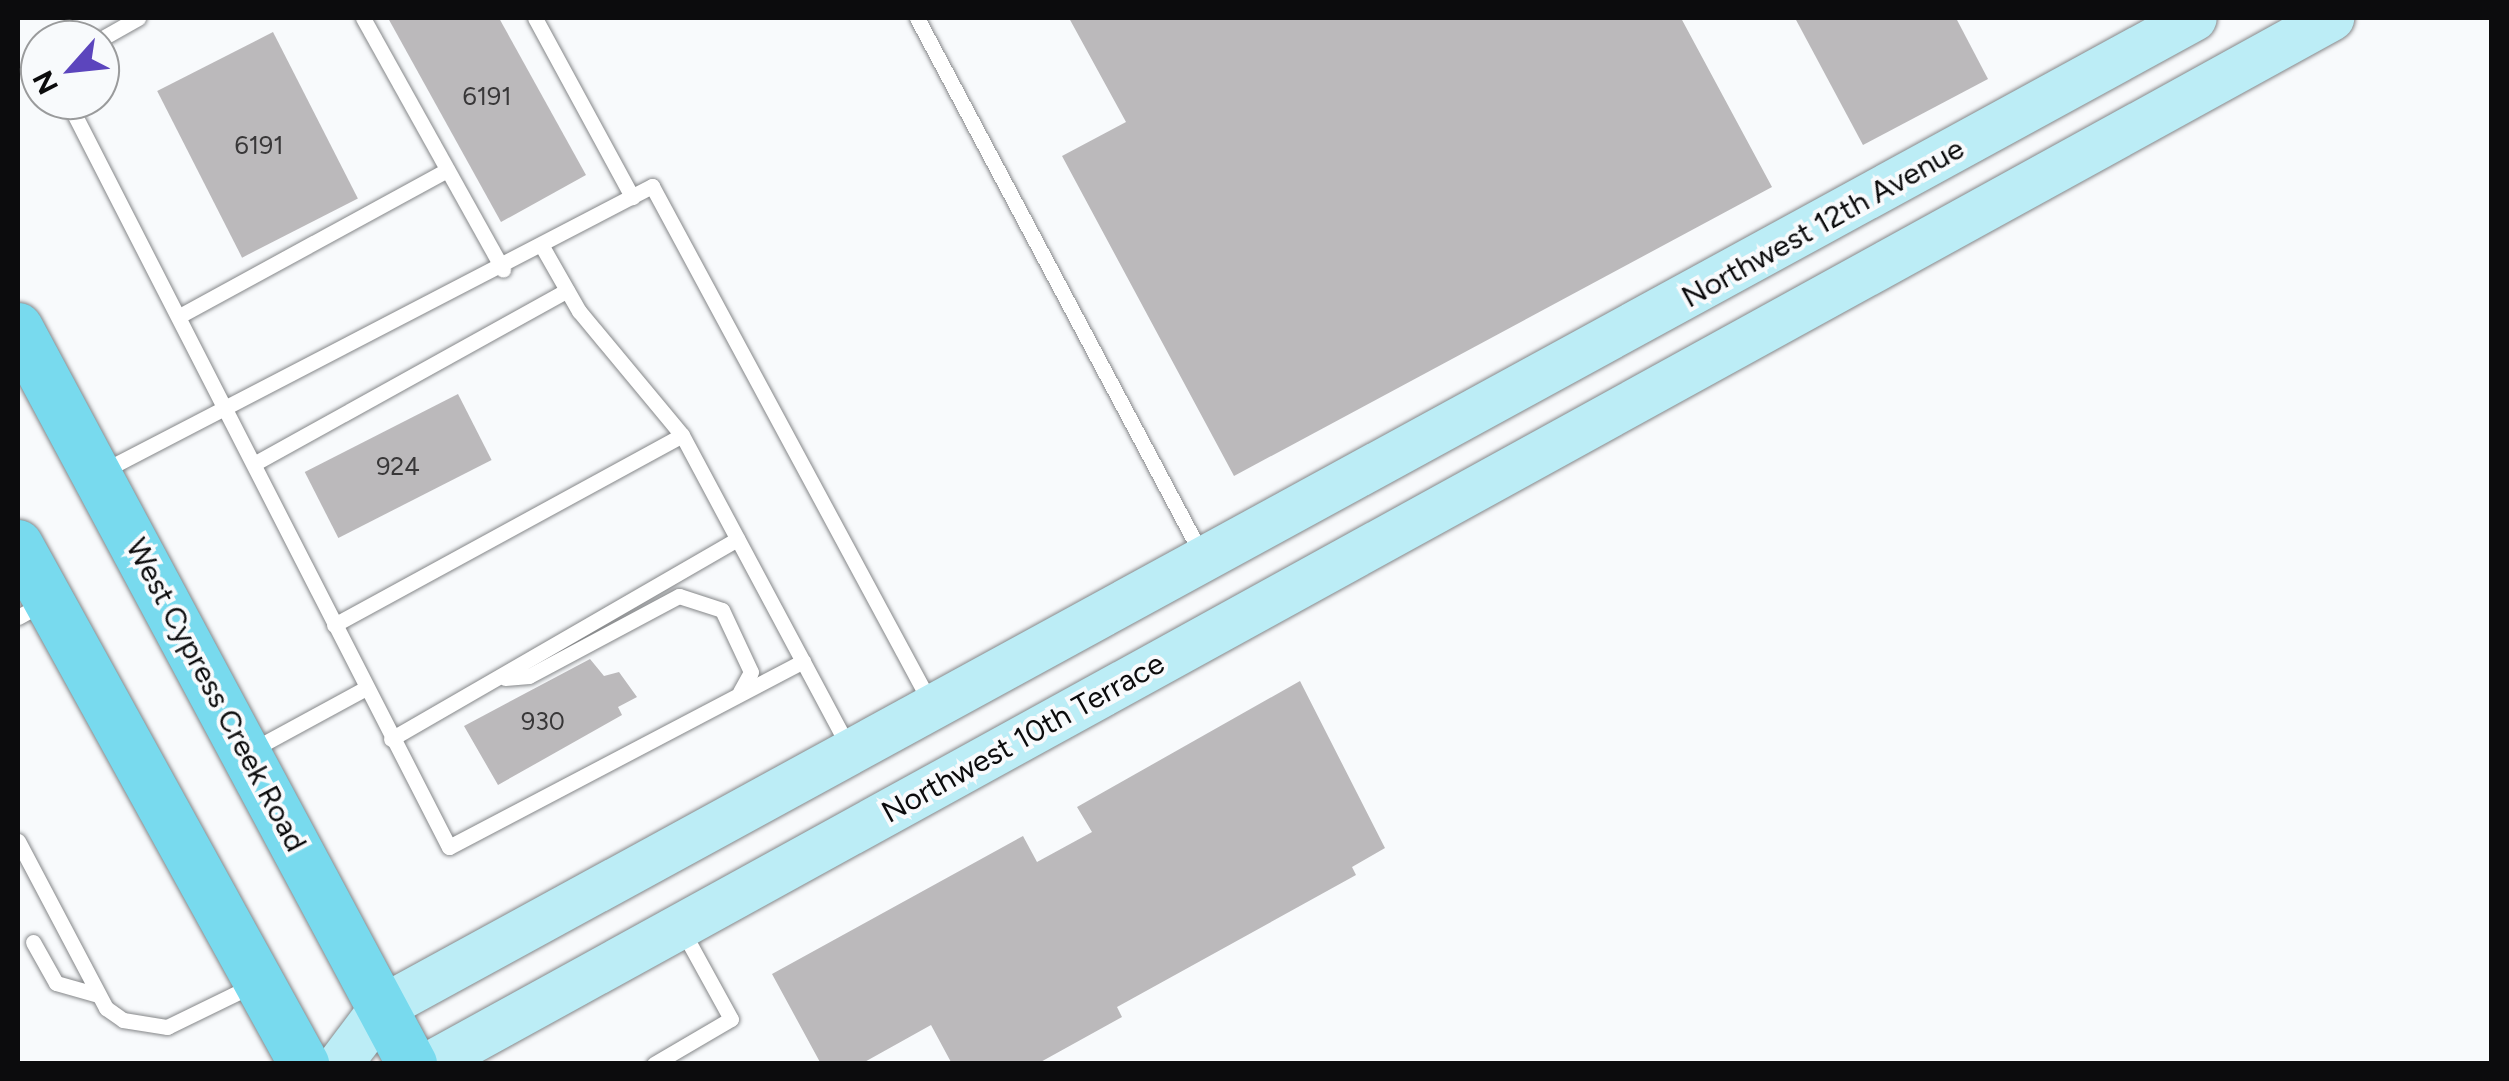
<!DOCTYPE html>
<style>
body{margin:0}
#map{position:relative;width:2509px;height:1081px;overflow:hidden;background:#f8fafc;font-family:Figtree,sans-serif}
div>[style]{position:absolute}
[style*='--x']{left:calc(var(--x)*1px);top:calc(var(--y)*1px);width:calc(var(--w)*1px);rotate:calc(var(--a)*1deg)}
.building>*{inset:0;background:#bbb9bb;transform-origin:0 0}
.roads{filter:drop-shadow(0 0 2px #858789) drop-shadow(0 0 2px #858789)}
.lane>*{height:15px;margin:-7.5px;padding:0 7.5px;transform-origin:7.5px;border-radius:7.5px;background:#fff}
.secondary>*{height:45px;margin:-22.5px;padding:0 22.5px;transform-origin:22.5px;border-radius:22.5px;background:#bcedf6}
.primary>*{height:50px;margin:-25px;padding:0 25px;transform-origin:25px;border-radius:25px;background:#78daee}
span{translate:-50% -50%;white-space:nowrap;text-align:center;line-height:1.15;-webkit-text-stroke:8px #f8fafc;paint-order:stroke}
.number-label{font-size:25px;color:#383738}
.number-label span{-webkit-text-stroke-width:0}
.street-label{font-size:30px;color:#0c0c0d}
.frame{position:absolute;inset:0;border:20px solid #0c0c0d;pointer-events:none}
.north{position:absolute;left:20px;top:20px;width:100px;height:100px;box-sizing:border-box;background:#f8fafc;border:2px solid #9a9b9c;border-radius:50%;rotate:243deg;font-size:28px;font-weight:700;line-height:40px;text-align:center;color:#0c0c0d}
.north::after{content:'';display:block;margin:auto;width:35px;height:45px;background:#5c45bd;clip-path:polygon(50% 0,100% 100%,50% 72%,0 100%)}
</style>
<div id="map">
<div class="building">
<i style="clip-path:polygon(388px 18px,499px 18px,586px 175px,501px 222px)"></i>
<i style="clip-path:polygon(1069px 18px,1681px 18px,1772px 187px,1234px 476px,1062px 156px,1126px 122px)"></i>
<i style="clip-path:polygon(1795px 18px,1956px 18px,1988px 79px,1863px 145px)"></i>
<i style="left:273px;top:32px;width:187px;height:130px;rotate:63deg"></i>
<i style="left:458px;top:394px;width:74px;height:172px;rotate:63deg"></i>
<i style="clip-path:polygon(590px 659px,604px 676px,619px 672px,637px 697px,618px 707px,622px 715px,498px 785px,464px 726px)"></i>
<i style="clip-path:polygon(1300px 681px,1385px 848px,1352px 867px,1356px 875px,1117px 1007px,1122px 1017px,1037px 1064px,952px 1064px,931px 1025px,861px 1064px,821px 1064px,772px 974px,1023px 836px,1037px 862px,1092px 832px,1077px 807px)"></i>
</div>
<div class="roads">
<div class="lane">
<i style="--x:363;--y:18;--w:288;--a:60.9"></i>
<i style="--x:535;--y:18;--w:204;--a:61.5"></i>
<i style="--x:917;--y:18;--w:610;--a:62.05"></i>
<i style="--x:99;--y:40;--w:45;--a:-29.4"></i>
<i style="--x:67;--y:100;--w:839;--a:62.92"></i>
<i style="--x:449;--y:847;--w:400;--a:-27.7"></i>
<i style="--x:543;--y:248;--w:73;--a:60.3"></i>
<i style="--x:579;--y:311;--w:161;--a:50.3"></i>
<i style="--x:682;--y:435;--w:357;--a:61.9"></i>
<i style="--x:183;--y:314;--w:301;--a:-28.6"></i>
<i style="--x:259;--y:461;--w:352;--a:-29"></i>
<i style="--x:101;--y:472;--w:621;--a:-27.43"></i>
<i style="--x:652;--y:186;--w:586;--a:61.69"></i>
<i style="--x:18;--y:617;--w:31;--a:-29"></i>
<i style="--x:334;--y:625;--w:396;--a:-28.6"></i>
<i style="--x:505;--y:678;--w:24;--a:-5"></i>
<i style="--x:529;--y:676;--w:170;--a:-28.1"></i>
<i style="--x:679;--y:596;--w:45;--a:18"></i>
<i style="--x:722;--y:610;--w:68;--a:64.9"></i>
<i style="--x:751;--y:672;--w:23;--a:119"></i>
<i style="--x:391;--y:739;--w:400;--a:-30"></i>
<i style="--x:250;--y:751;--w:130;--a:-28.5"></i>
<i style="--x:18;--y:841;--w:189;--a:62.2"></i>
<i style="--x:106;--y:1008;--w:21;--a:35"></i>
<i style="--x:123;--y:1020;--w:45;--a:9"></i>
<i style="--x:167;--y:1027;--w:93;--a:-26"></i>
<i style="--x:33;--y:942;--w:47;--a:60.7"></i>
<i style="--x:56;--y:983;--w:44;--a:15.9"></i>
<i style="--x:654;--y:1064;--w:89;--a:-30.3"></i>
<i style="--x:731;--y:1019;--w:102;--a:-118.8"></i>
</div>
<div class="secondary">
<i style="--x:339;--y:1064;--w:71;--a:-53"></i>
<i style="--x:382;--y:1007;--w:2064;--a:-28.63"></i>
<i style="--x:429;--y:1064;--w:2171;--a:-28.81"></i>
</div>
<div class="primary">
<i style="--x:18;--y:328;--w:835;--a:61.84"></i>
<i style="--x:18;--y:545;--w:593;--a:61.14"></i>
</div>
</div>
<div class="number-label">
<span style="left:487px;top:96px">6191</span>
<span style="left:259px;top:145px">6191</span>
<span style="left:398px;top:466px">924</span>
<span style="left:543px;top:721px">930</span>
</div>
<div class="street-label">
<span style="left:1823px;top:223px;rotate:-29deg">Northwest 12th Avenue</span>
<span style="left:216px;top:695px;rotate:62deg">West Cypress Creek Road</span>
<span style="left:1023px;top:738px;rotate:-29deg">Northwest 10th Terrace</span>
</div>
<div class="frame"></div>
<div class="north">N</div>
</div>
